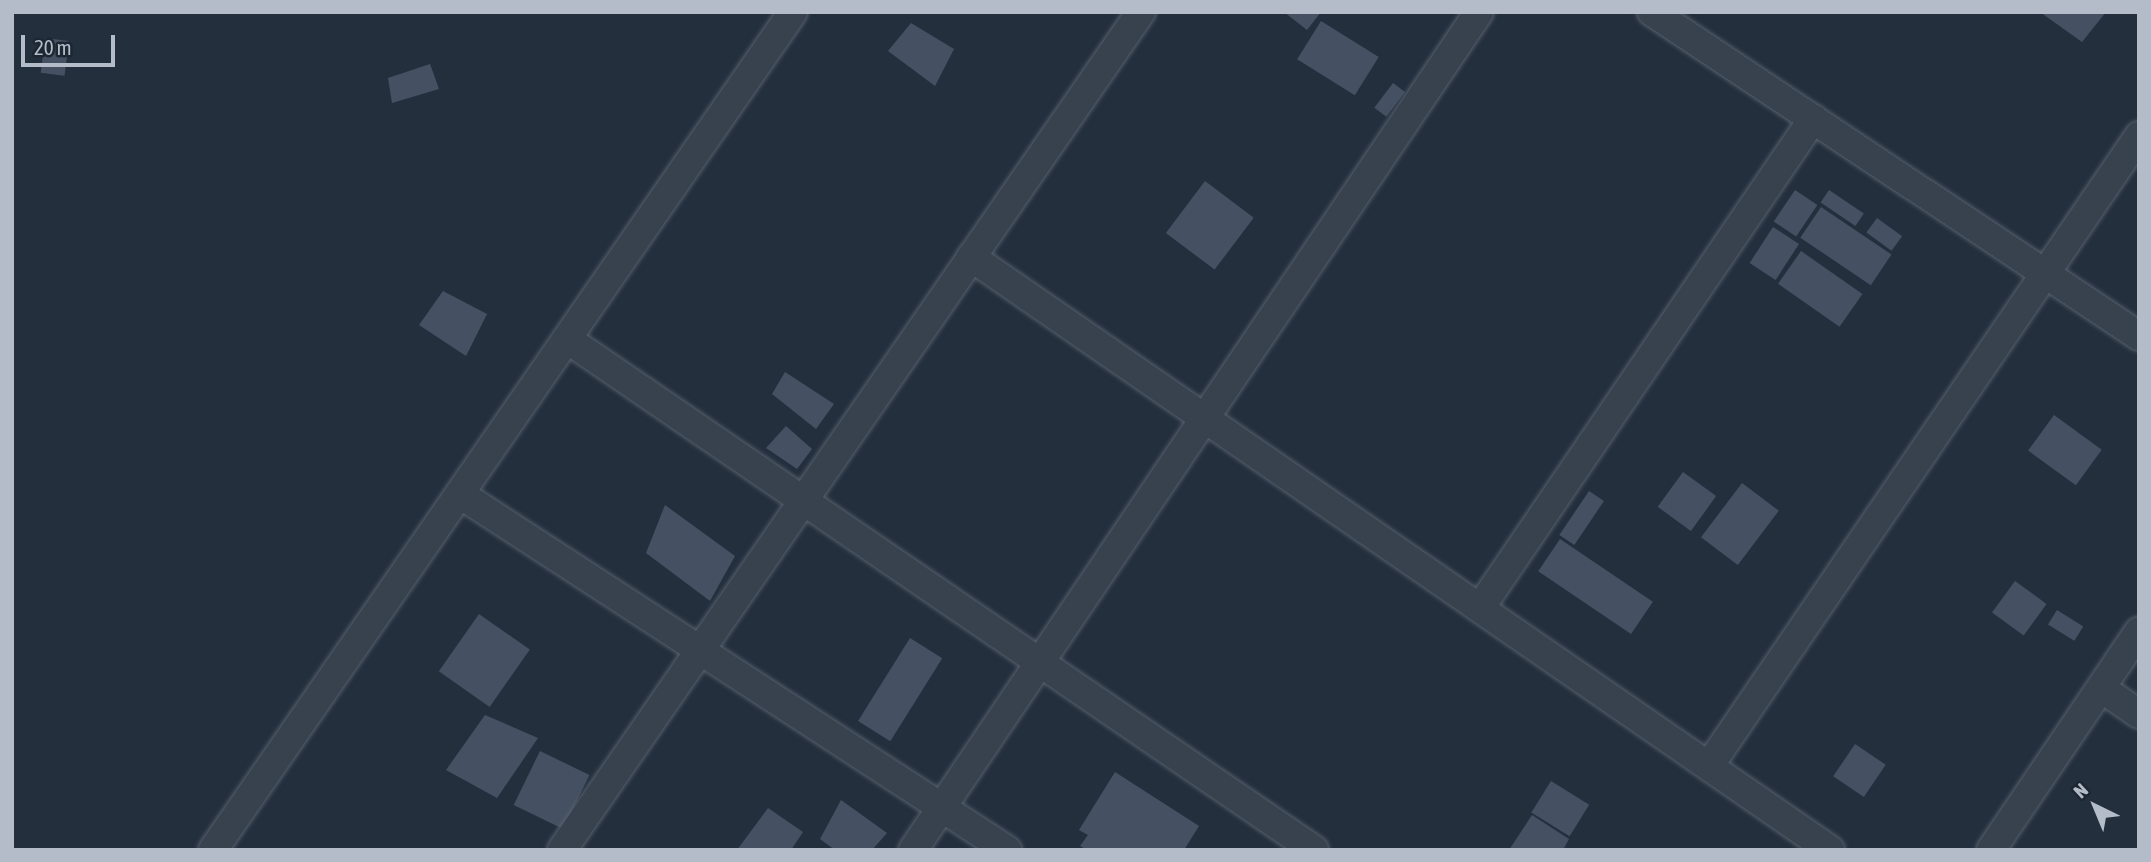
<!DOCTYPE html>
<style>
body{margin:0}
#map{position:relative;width:2151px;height:862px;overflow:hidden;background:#242f3e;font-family:"Asap Condensed",sans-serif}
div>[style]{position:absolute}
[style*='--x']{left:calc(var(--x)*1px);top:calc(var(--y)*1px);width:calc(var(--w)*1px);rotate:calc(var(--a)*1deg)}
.building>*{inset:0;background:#455162;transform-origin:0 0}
.roads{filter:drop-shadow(0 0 2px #565f6c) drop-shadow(0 0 2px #565f6c)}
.minor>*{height:28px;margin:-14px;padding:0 14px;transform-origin:14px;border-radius:14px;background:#38414e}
span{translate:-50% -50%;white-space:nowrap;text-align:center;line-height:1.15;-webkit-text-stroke:5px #1d2633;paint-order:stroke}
.frame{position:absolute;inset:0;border:14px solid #b4bcc9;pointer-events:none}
.north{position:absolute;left:2060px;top:771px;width:70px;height:70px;-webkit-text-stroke:5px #1d2633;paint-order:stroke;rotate:317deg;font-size:19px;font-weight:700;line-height:28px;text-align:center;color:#b4bcc9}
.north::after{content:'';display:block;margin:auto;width:24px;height:32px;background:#b4bcc9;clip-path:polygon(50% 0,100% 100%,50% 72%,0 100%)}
.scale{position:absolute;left:21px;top:35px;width:94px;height:32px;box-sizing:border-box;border:4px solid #b4bcc9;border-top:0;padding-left:9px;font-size:21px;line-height:24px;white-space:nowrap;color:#b4bcc9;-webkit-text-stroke:5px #1d2633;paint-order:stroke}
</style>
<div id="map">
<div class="building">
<i style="clip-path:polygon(1284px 12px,1321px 12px,1307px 30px)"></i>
<i style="clip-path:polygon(2040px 12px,2106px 12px,2082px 42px)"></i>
<i style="left:1321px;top:21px;width:68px;height:45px;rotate:32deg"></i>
<i style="clip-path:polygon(911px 23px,954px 49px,935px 86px,888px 51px)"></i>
<i style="left:45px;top:38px;width:24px;height:35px;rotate:7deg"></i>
<i style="clip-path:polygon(430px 64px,439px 89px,392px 103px,388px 78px)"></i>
<i style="left:1393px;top:83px;width:15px;height:31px;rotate:37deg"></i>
<i style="left:1205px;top:181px;width:61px;height:65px;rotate:37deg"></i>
<i style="left:1795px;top:190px;width:27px;height:38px;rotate:34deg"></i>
<i style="left:1829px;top:190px;width:42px;height:15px;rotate:34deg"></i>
<i style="left:1821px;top:207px;width:85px;height:37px;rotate:34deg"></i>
<i style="left:1877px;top:218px;width:31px;height:18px;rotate:36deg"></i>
<i style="left:1773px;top:227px;width:31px;height:43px;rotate:33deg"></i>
<i style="left:1801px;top:251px;width:75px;height:40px;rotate:35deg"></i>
<i style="clip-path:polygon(443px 291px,487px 314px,466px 356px,419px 325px)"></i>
<i style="clip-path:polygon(785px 372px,834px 404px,816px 429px,772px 394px)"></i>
<i style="left:2054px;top:415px;width:59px;height:44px;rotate:36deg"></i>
<i style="clip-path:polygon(786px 426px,812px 449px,797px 469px,766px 448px)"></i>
<i style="left:1683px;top:472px;width:41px;height:43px;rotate:36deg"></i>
<i style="left:1742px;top:483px;width:46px;height:68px;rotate:37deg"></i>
<i style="left:1589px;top:491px;width:18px;height:53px;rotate:34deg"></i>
<i style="clip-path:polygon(665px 505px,735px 556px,710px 601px,646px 553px)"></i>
<i style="left:1560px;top:539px;width:112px;height:39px;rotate:34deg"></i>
<i style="left:2015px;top:581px;width:39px;height:39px;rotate:36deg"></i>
<i style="left:2057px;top:610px;width:31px;height:17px;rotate:32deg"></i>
<i style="left:479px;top:614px;width:62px;height:70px;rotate:35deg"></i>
<i style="left:910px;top:638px;width:38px;height:98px;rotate:32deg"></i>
<i style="clip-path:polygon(485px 715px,538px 738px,497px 798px,446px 770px)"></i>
<i style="left:1855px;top:744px;width:37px;height:39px;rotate:34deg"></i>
<i style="left:540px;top:751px;width:55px;height:60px;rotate:26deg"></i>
<i style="clip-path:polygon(1115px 772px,1199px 826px,1184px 850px,1087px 850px,1080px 846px,1088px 835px,1079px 830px)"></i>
<i style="left:1551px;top:781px;width:45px;height:37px;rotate:32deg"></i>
<i style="clip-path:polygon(841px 800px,887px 833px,872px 850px,835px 850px,820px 839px)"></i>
<i style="clip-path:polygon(768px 808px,803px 832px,791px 850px,737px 850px)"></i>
<i style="clip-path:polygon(1532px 815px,1569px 839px,1563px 850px,1509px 850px)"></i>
</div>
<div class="roads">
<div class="minor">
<i style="--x:1652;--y:12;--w:585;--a:33.64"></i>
<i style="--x:971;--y:257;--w:1044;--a:34.62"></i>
<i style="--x:567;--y:339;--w:905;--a:34.37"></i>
<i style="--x:460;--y:494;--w:653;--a:33.06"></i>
<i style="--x:1480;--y:608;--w:592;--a:-55.75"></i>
<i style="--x:2101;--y:688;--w:46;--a:34.4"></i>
<i style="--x:1709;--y:766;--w:763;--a:-55.68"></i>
<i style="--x:213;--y:850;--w:1019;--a:-55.31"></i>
<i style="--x:562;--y:850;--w:1019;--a:-55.36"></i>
<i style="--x:913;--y:850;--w:1011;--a:-55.96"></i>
<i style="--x:1991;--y:850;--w:264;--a:-55.9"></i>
</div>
</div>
<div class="frame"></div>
<div class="north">N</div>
<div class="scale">20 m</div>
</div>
